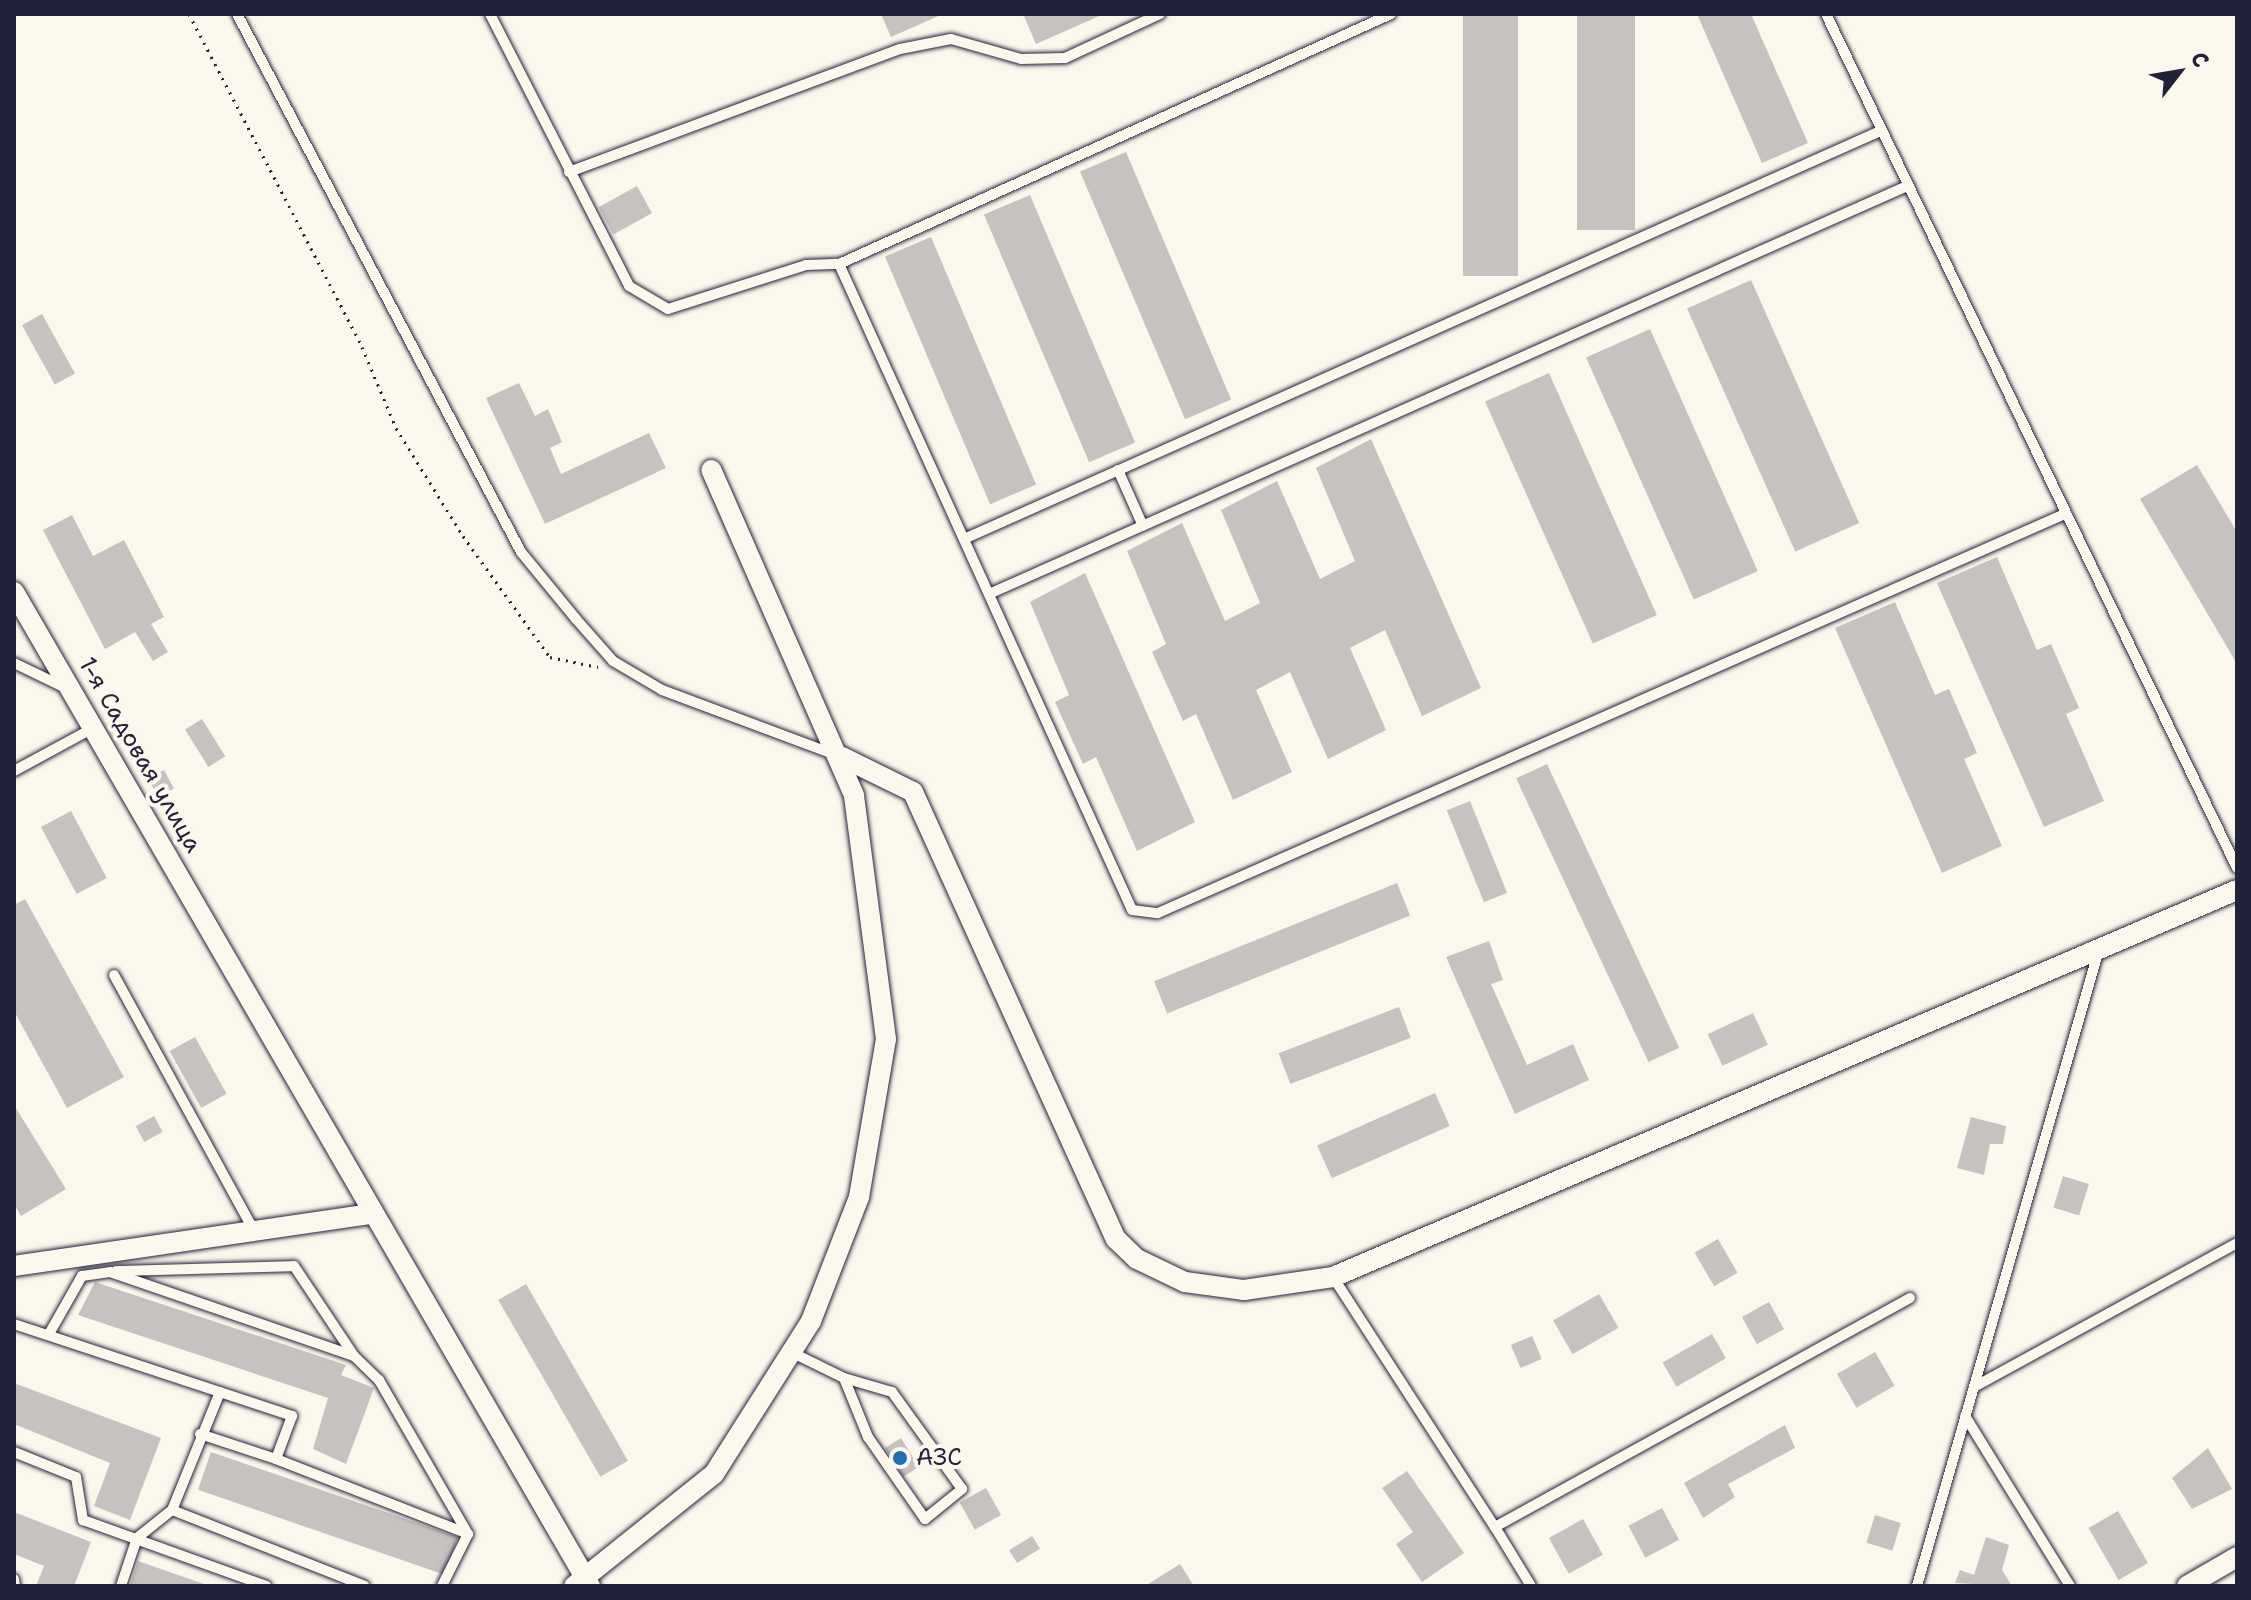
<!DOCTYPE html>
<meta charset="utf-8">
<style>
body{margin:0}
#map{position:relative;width:2251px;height:1600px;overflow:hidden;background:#fbf7ec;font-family:"Shantell Sans",sans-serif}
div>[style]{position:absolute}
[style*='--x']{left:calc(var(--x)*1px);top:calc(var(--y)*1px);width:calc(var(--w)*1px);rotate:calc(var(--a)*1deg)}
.building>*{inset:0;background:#c6c2c0;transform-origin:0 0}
.path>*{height:3px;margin-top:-1.5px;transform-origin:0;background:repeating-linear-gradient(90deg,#22223b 0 2px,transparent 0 8px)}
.roads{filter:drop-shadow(0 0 2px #22223b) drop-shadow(0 0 2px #22223b)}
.lane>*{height:10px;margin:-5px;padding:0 5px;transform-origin:5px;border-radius:5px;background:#fbf7ec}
.street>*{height:20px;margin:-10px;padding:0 10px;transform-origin:10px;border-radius:10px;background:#fbf7ec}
.dots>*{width:22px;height:22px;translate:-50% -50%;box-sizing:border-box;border:4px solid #fbf7ec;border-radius:50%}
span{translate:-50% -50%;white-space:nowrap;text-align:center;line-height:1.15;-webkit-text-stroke:8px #fbf7ec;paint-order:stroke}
.street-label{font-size:24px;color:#22223b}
.poi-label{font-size:24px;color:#22223b}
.left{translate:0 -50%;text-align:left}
.frame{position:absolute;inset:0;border:16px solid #22223b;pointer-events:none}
.north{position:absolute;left:2139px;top:32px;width:80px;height:80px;-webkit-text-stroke:6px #fbf7ec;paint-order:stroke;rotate:59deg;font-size:22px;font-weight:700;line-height:32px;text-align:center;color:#22223b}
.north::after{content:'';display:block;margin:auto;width:28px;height:36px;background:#22223b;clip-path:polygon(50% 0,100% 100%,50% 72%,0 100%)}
</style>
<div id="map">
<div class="building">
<i style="clip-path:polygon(881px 14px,943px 14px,891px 37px)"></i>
<i style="clip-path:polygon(1023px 14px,1104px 14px,1036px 44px)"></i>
<i style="left:1463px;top:14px;width:55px;height:262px"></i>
<i style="left:1577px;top:14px;width:58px;height:216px"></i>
<i style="clip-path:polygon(1697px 14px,1751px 14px,1808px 143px,1762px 163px)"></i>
<i style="left:1126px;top:152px;width:269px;height:50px;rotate:67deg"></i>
<i style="left:637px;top:186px;width:31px;height:44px;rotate:61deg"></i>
<i style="left:1030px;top:195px;width:269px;height:50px;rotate:67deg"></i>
<i style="left:931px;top:237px;width:269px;height:50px;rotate:67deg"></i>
<i style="left:1751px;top:280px;width:266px;height:70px;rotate:66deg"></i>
<i style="left:42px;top:314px;width:68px;height:23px;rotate:61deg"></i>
<i style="left:1650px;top:329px;width:265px;height:70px;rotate:66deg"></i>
<i style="left:1549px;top:373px;width:265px;height:70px;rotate:66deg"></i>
<i style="clip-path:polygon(519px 383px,535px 416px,548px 409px,562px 442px,550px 448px,561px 474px,649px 433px,666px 468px,545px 524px,486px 398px)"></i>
<i style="clip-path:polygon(1371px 439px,1481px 688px,1422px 716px,1385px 630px,1350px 648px,1386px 730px,1328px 759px,1290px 672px,1256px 690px,1292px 772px,1233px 800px,1196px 714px,1183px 721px,1152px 652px,1166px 644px,1127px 551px,1182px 523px,1225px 621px,1260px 603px,1221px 510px,1277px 481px,1320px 579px,1355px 561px,1316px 468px)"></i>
<i style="clip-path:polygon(2197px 465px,2237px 532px,2237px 664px,2140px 499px)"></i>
<i style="clip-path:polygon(72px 515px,93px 556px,124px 540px,164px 617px,151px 624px,168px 652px,153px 661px,135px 632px,105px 649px,43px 530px)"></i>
<i style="clip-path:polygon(1997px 557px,2037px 650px,2051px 644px,2079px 708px,2066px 714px,2104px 801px,2044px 827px,1937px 583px)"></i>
<i style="clip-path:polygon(1085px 573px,1195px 822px,1137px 851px,1096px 757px,1083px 764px,1055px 702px,1069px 695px,1030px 602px)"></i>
<i style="clip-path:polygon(1895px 602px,1935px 695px,1949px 689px,1977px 753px,1964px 759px,2002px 846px,1942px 873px,1835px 628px)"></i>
<i style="left:202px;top:719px;width:44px;height:20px;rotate:58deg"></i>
<i style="left:1547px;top:764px;width:313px;height:34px;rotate:65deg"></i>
<i style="left:164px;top:770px;width:21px;height:18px;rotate:62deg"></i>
<i style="left:1470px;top:801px;width:99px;height:25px;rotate:68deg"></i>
<i style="left:71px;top:811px;width:76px;height:34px;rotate:62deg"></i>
<i style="left:1397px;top:883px;width:35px;height:262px;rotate:68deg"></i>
<i style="clip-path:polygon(25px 899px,124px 1077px,67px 1108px,14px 1011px,14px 905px)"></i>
<i style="clip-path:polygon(1489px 941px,1503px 980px,1491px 984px,1527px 1065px,1573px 1044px,1589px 1080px,1515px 1114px,1446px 957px)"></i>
<i style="left:1399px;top:1007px;width:33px;height:129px;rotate:69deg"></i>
<i style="left:1753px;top:1013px;width:35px;height:50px;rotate:65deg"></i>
<i style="left:195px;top:1037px;width:65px;height:29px;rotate:61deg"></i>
<i style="left:1435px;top:1093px;width:36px;height:129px;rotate:66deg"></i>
<i style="clip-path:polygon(14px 1105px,66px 1189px,21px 1216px,14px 1204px)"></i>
<i style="left:154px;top:1116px;width:18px;height:21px;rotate:61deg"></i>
<i style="clip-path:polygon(1971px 1117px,2006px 1126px,2003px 1144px,1990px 1144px,1984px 1175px,1957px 1168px)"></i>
<i style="left:2063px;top:1176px;width:27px;height:33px;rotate:17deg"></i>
<i style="left:1718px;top:1239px;width:39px;height:27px;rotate:60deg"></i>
<i style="clip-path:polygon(95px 1282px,346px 1365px,341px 1375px,374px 1388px,346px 1464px,313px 1449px,328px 1398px,78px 1315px)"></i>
<i style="left:526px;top:1284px;width:204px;height:32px;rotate:60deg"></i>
<i style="left:1599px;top:1294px;width:39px;height:53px;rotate:60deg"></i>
<i style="left:1769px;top:1302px;width:31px;height:31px;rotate:61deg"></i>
<i style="left:1712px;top:1334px;width:28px;height:57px;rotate:60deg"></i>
<i style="left:1532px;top:1336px;width:25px;height:23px;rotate:67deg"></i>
<i style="left:1875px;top:1352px;width:39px;height:44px;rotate:60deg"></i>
<i style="clip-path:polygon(14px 1383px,161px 1438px,130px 1520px,94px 1506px,110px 1463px,14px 1424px)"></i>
<i style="clip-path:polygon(1785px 1425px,1795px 1448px,1728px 1484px,1735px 1497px,1703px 1518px,1684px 1483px)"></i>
<i style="left:901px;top:1438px;width:34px;height:19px;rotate:58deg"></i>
<i style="clip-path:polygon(2208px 1448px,2232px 1489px,2192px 1509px,2172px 1478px)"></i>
<i style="left:211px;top:1452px;width:261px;height:40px;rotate:19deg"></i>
<i style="clip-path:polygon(1407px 1471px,1464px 1553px,1422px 1582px,1396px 1544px,1413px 1532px,1382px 1488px)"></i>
<i style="left:986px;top:1488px;width:31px;height:30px;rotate:61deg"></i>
<i style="left:1662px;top:1508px;width:36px;height:38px;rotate:62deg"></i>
<i style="left:2118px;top:1511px;width:60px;height:34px;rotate:60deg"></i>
<i style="clip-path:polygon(14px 1512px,91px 1542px,74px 1586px,36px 1586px,44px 1566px,14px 1554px)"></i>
<i style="left:1875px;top:1515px;width:27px;height:29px;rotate:17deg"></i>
<i style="left:1583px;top:1519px;width:41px;height:39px;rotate:61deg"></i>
<i style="left:1032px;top:1536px;width:15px;height:27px;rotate:58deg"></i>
<i style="clip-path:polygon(1986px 1537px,2009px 1545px,2002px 1570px,2012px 1586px,1955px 1583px,1960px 1570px,1974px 1575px)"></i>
<i style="clip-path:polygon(138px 1561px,204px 1584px,204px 1586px,130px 1586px)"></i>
<i style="clip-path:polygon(1180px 1564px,1194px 1586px,1145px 1586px)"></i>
</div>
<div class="path">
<i style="--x:189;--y:14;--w:375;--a:62.5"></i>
<i style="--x:362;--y:347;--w:88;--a:67.2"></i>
<i style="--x:396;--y:428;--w:127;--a:58.2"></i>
<i style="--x:463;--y:536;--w:149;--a:54.3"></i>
<i style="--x:550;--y:657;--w:49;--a:11.8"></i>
</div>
<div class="roads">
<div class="lane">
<i style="--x:237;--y:14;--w:608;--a:62.17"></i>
<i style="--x:521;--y:552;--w:87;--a:50.6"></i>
<i style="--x:576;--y:619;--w:56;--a:48.6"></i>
<i style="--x:613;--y:661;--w:57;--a:30.6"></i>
<i style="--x:662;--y:690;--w:186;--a:20.5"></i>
<i style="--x:490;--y:14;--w:305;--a:62.9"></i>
<i style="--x:629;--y:286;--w:45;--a:30.5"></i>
<i style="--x:668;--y:309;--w:145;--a:-17.7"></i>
<i style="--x:806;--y:265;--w:33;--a:-2"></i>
<i style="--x:1391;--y:14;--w:606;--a:155.63"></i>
<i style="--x:839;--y:264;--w:709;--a:65.6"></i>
<i style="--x:1132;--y:910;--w:26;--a:7"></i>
<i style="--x:1158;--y:913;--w:991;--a:-23.75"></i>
<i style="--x:1826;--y:14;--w:948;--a:64.3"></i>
<i style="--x:569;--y:172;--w:353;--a:-20.4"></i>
<i style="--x:900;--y:49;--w:52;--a:-11.1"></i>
<i style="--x:951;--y:39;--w:73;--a:15.9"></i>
<i style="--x:1021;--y:59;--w:44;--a:-1.3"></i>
<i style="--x:1065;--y:58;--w:105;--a:-24.9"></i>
<i style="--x:1118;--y:470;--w:61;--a:65.9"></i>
<i style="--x:964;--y:539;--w:1001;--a:-24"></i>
<i style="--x:989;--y:594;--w:1002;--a:-23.96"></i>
<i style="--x:14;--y:663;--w:58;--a:25.7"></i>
<i style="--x:14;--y:771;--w:92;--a:-28.5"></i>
<i style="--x:114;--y:975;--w:292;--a:61.3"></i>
<i style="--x:116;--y:1271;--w:178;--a:-1.6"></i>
<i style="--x:294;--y:1266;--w:108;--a:56.3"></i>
<i style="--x:1333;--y:1277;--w:298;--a:57.1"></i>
<i style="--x:14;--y:1324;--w:293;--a:18.3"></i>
<i style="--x:292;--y:1416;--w:46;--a:110.4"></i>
<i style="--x:276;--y:1459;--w:206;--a:21.3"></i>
<i style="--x:468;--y:1534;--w:58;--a:116.6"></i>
<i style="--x:49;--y:1334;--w:67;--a:-60.4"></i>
<i style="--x:82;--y:1276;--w:28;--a:-8"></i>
<i style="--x:110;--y:1272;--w:258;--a:19"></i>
<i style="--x:354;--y:1356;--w:35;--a:44"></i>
<i style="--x:379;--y:1380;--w:178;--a:60"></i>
<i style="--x:791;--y:1352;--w:59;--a:26.1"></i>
<i style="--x:844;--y:1378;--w:64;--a:67.9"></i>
<i style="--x:868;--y:1437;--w:100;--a:55.2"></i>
<i style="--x:925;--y:1519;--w:48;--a:-39"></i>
<i style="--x:962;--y:1489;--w:120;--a:-125.8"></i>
<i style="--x:892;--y:1392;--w:50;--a:-163.7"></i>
<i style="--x:1974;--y:1387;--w:300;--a:-28.7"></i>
<i style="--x:220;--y:1392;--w:127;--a:112.1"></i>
<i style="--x:172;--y:1510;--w:207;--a:21.5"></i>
<i style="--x:1965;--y:1416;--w:200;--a:58.3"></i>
<i style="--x:200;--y:1434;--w:80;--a:18.2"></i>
<i style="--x:14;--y:1452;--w:67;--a:22"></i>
<i style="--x:76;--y:1477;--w:44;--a:80.8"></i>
<i style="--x:83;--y:1520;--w:195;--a:19.8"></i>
<i style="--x:14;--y:1579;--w:7;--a:82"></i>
<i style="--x:121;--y:1586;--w:51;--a:-71.6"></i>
<i style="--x:137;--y:1538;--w:45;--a:-38.7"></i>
<i style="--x:1531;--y:1586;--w:69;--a:-121.4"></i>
<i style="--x:1495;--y:1527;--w:474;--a:-28.9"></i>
<i style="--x:1917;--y:1586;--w:662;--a:-74.05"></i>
</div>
<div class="street">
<i style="--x:14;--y:592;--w:1149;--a:59.91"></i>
<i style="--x:842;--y:757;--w:79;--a:26.2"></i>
<i style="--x:913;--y:792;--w:491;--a:65.6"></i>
<i style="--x:1116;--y:1239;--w:29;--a:44"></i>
<i style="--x:1137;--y:1259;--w:53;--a:25.6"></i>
<i style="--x:1185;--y:1282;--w:60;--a:7.7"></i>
<i style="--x:1244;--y:1290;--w:90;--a:-8.3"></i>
<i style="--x:1333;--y:1277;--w:983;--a:-23.18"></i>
<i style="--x:14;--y:1266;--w:361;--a:-8.3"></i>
<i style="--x:574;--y:1586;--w:179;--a:-38.7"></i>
<i style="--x:714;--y:1474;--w:181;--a:-57.6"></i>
<i style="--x:811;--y:1321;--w:133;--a:-68.8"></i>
<i style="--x:859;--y:1197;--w:160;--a:-80.3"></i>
<i style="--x:886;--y:1039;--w:246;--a:-97.5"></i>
<i style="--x:854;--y:795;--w:355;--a:-113.7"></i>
<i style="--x:2187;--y:1586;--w:58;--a:-30.1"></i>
</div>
</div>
<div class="dots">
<i style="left:900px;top:1458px;background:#1f6fb2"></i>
</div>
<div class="street-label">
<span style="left:140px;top:755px;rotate:60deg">1-я Садовая улица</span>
</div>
<div class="poi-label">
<span class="left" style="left:916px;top:1458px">АЗС</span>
</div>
<div class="frame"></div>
<div class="north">С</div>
</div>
